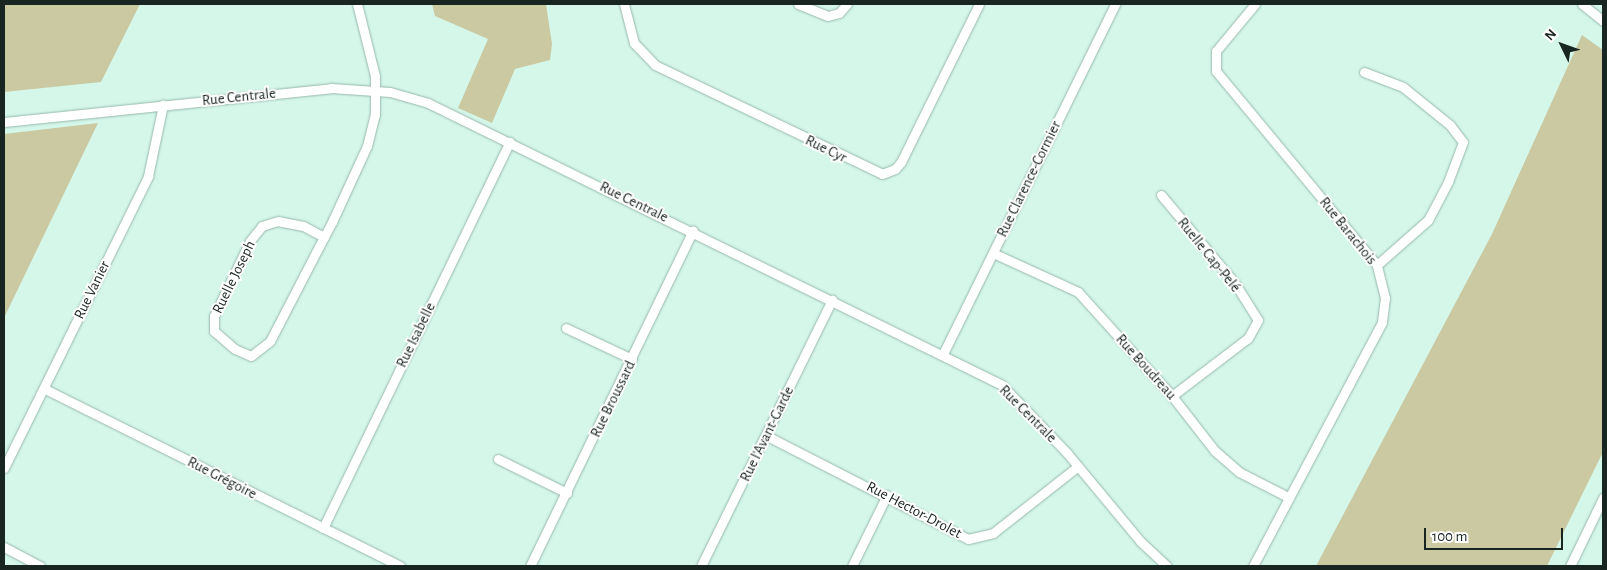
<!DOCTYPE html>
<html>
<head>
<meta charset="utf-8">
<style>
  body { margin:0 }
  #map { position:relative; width:1607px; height:570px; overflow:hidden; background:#d5f7ea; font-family:"Alegreya Sans",sans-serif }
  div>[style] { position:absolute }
  .green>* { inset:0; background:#cac9a2 }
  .roads { filter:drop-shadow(0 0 1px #97b8ac) drop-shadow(0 0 1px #97b8ac) }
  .minor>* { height:9px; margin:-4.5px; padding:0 4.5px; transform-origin:4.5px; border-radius:4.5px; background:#fff }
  span { translate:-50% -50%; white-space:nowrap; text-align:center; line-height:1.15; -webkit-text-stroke:4px #fff; paint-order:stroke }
  .street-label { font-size:15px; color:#192521 }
  .frame { position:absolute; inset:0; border:5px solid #192521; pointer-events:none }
  .north { position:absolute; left:1537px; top:20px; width:50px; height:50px; -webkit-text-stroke:4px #fff; paint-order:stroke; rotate:312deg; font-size:14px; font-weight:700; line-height:20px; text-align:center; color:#192521 }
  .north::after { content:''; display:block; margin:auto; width:18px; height:22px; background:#192521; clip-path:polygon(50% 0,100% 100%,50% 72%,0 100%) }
  .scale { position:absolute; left:1424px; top:528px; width:139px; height:22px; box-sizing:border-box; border:2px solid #192521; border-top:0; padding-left:6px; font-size:15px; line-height:18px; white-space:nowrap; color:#192521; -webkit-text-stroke:4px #fff; paint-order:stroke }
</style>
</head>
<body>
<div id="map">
  <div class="green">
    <div style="clip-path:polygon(4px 4px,140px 4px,101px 82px,4px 92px)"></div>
    <div style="clip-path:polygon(432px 4px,546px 4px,552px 44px,550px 60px,515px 69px,492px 123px,458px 108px,488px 39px,435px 16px)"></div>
    <div style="clip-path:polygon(1582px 35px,1603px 50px,1603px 452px,1547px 566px,1316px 566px,1492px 234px)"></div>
    <div style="clip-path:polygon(98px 123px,4px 318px,4px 134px)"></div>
  </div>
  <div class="roads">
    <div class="minor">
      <div style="left:624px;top:4px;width:40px;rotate:75.6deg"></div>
      <div style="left:634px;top:43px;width:30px;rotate:46deg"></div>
      <div style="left:655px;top:65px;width:252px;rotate:25.6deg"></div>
      <div style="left:882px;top:174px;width:14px;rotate:-21deg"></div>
      <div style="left:895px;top:169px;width:9px;rotate:-49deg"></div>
      <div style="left:901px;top:162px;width:176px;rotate:-63.7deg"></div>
      <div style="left:798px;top:4px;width:32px;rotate:22deg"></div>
      <div style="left:828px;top:16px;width:11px;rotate:-15deg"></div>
      <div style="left:839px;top:13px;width:12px;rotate:-48deg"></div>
      <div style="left:1582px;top:4px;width:27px;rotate:39deg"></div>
      <div style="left:1364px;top:72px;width:42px;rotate:21deg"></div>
      <div style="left:1403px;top:87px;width:60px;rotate:39deg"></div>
      <div style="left:1450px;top:125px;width:21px;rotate:53deg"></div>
      <div style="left:1463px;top:142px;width:43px;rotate:110.6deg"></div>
      <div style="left:1448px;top:182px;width:43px;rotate:117.8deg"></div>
      <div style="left:1428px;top:220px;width:68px;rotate:138.6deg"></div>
      <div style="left:4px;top:122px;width:329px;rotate:-5.9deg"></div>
      <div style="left:331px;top:88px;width:59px;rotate:3.9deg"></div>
      <div style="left:390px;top:92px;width:40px;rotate:16deg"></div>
      <div style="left:428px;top:103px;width:640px;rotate:26.16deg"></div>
      <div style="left:1002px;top:385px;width:94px;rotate:46.3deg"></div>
      <div style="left:1067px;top:453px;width:116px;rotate:50.3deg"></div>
      <div style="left:1141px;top:542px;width:35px;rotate:43deg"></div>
      <div style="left:1161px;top:195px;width:114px;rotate:50deg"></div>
      <div style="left:1234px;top:282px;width:45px;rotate:57.7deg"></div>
      <div style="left:1258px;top:320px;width:21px;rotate:119deg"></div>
      <div style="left:1248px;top:338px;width:96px;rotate:142.7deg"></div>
      <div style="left:324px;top:237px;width:24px;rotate:-152deg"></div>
      <div style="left:303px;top:226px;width:25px;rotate:-169deg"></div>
      <div style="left:278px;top:221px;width:17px;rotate:163deg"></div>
      <div style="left:262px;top:226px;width:19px;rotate:129deg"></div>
      <div style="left:250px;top:241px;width:83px;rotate:115.6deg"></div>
      <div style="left:214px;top:316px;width:15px;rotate:90deg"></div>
      <div style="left:214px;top:331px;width:28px;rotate:41deg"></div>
      <div style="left:235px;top:349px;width:17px;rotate:24deg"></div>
      <div style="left:251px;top:356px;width:24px;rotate:-38deg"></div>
      <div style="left:270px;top:341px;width:117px;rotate:-62.6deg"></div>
      <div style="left:324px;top:237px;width:17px;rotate:-62deg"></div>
      <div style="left:332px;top:222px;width:84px;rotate:-65.3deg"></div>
      <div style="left:367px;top:146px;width:32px;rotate:-76deg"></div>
      <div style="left:375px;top:115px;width:39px;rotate:-90deg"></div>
      <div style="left:375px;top:76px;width:74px;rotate:-104deg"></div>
      <div style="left:993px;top:253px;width:94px;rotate:24.6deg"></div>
      <div style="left:1078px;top:292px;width:140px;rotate:47.9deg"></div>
      <div style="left:1172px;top:396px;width:70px;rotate:52deg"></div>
      <div style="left:1215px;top:451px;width:32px;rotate:41deg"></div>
      <div style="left:1239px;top:472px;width:55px;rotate:27deg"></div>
      <div style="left:566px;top:328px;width:73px;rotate:25.2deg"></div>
      <div style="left:943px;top:354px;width:390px;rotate:-63.8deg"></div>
      <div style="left:45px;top:389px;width:397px;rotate:26.5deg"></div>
      <div style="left:767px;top:436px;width:226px;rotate:27.1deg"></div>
      <div style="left:968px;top:539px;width:26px;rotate:-13deg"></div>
      <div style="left:993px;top:533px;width:108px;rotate:-38.2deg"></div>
      <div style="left:498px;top:459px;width:77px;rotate:26.2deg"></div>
      <div style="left:4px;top:468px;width:326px;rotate:-63.7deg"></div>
      <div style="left:148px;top:176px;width:73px;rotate:-78.1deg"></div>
      <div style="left:323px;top:528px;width:429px;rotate:-64.2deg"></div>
      <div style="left:4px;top:547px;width:41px;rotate:27.8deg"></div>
      <div style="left:530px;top:566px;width:373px;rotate:-64.1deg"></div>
      <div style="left:701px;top:566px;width:297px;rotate:-63.8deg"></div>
      <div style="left:852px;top:566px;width:79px;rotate:-63.8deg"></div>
      <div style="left:1253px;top:566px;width:276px;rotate:-62.1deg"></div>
      <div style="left:1382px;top:322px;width:24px;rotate:-83deg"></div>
      <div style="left:1385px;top:298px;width:34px;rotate:-104deg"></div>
      <div style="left:1377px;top:265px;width:252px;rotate:-129.7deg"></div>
      <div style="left:1216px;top:71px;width:20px;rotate:-90deg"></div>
      <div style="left:1216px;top:51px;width:61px;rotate:-50.3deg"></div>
      <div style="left:1570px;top:566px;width:76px;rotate:-64.1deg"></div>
    </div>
  </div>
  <div class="street-label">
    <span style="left:239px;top:97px;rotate:-6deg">Rue Centrale</span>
    <span style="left:826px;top:149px;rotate:26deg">Rue Cyr</span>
    <span style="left:1029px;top:179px;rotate:-64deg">Rue Clarence-Cormier</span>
    <span style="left:634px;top:202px;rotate:26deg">Rue Centrale</span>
    <span style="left:1348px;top:231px;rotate:51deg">Rue Barachois</span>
    <span style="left:1209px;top:255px;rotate:51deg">Ruelle Cap-Pelé</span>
    <span style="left:234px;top:277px;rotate:-64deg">Ruelle Joseph</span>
    <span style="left:92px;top:290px;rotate:-64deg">Rue Vanier</span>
    <span style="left:416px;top:335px;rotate:-64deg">Rue Isabelle</span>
    <span style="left:1146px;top:367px;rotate:48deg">Rue Boudreau</span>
    <span style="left:613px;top:399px;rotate:-64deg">Rue Broussard</span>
    <span style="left:1028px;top:414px;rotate:45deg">Rue Centrale</span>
    <span style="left:767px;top:434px;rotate:-64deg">Rue l'Avant-Garde</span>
    <span style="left:222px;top:478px;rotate:27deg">Rue Grégoire</span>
    <span style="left:914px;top:510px;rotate:28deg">Rue Hector-Drolet</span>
  </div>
  <div class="frame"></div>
  <div class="north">N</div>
  <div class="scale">100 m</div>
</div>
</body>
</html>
